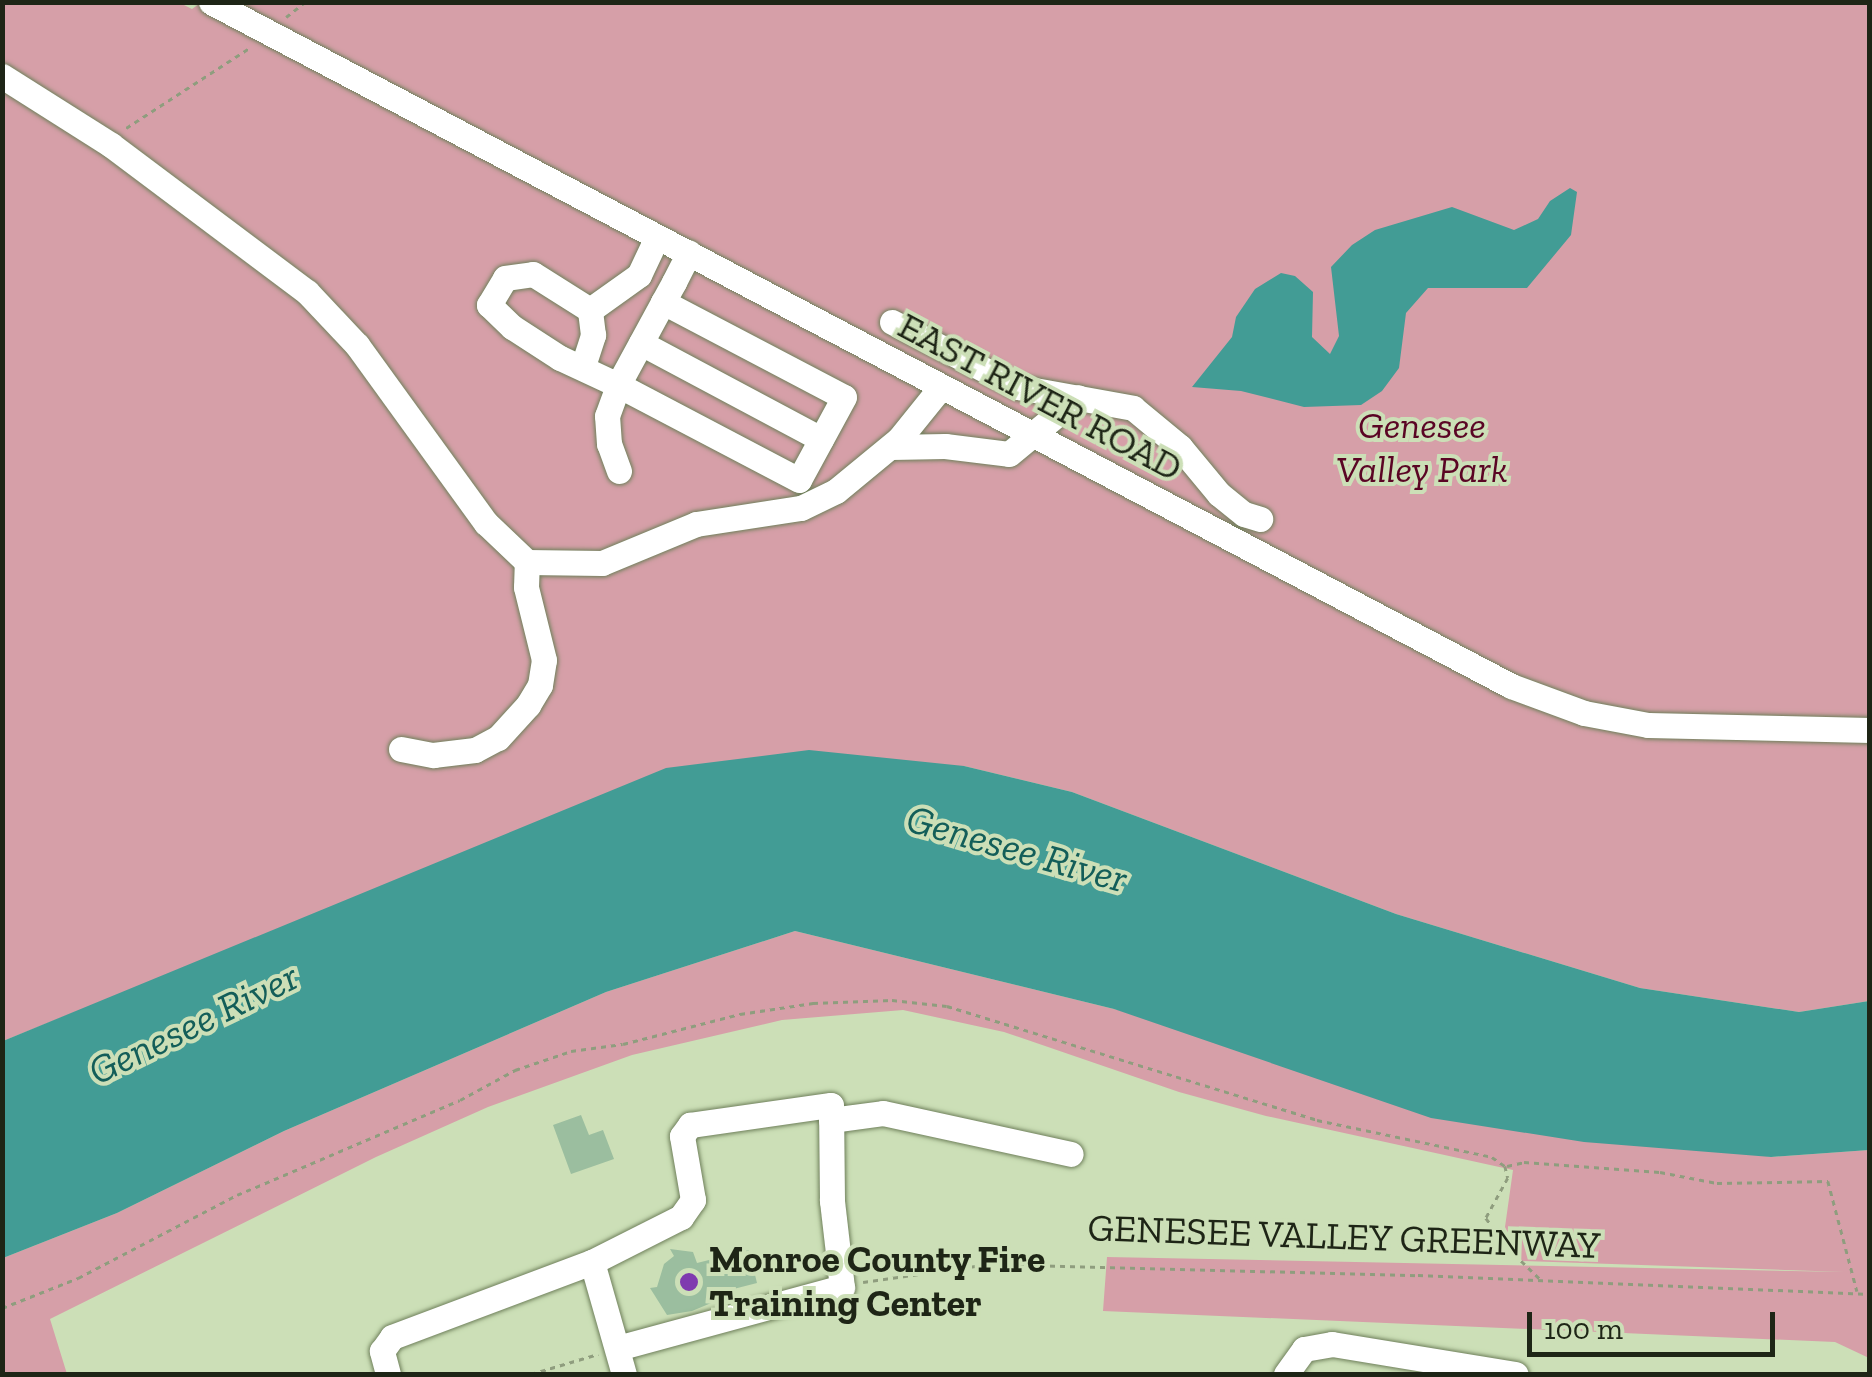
<!DOCTYPE html>
<html>
<head>
<meta charset="utf-8">
<style>
  body { margin:0 }
  #map { position:relative; width:1872px; height:1377px; overflow:hidden; background:#ccdfb7; font-family:"Zilla Slab",serif }
  div>[style] { position:absolute }
  .green>* { inset:0; background:#d69fa8 }
  .water>* { inset:0; background:#429c95 }
  .building>* { inset:0; background:#9bbe9f }
  .path>* { height:2.5px; margin-top:-1.25px; transform-origin:0; background:repeating-linear-gradient(90deg,#8f9d7e 0 5px,transparent 0 10px) }
  .roads { filter:drop-shadow(0 0 2px #6f805b) drop-shadow(0 0 2px #6f805b) }
  .minor>* { height:25px; margin:-12.5px; padding:0 12.5px; transform-origin:12.5px; border-radius:12.5px; background:#fff }
  .dots>* { width:28px; height:28px; translate:-50% -50%; box-sizing:border-box; border:5px solid #ccdfb7; border-radius:50% }
  span { translate:-50% -50%; white-space:nowrap; text-align:center; line-height:1.15; -webkit-text-stroke:8px #ccdfb7; paint-order:stroke }
  .street-label { font-size:38px; color:#1e2516 }
  .park-label { font-size:38px; color:#5a0524; font-style:italic }
  .poi-label { font-size:38px; color:#1e2516; font-weight:700 }
  .left { translate:0 -50%; text-align:left }
  .water-label { font-size:40px; color:#135e59; font-style:italic }
  .frame { position:absolute; inset:0; border:5px solid #1e2516; pointer-events:none }
  .scale { position:absolute; left:1527px; top:1312px; width:248px; height:45px; box-sizing:border-box; border:5px solid #1e2516; border-top:0; padding-left:12px; font-size:30px; line-height:35px; white-space:nowrap; color:#1e2516; -webkit-text-stroke:8px #ccdfb7; paint-order:stroke }
</style>
</head>
<body>
<div id="map">
  <div class="green">
    <div style="clip-path:polygon(178px 2px,192px 9px,202px 2px,1869px 3px,1869px 1001px,1799px 1012px,1640px 988px,1396px 914px,1072px 792px,964px 766px,192px 965px,3px 1041px,3px 3px)"></div>
    <div style="clip-path:polygon(795px 931px,1114px 1009px,1771px 1157px,1869px 1150px,1869px 1358px,1835px 1342px,1103px 1311px,1107px 1257px,1845px 1272px,1522px 1261px,1505px 1227px,1513px 1170px,1266px 1116px,1179px 1092px,1004px 1032px,903px 1010px,782px 1020px,632px 1055px,488px 1107px,376px 1157px,50px 1319px,67px 1374px,3px 1374px,3px 1258px,117px 1213px,284px 1131px,606px 992px)"></div>
  </div>
  <div class="water">
    <div style="clip-path:polygon(1570px 188px,1577px 192px,1571px 235px,1527px 288px,1428px 288px,1406px 313px,1399px 368px,1382px 391px,1361px 405px,1304px 407px,1241px 391px,1192px 387px,1232px 337px,1236px 317px,1255px 289px,1281px 273px,1295px 276px,1313px 292px,1312px 337px,1330px 354px,1339px 336px,1331px 267px,1352px 245px,1375px 230px,1452px 207px,1514px 230px,1538px 219px,1550px 201px)"></div>
    <div style="clip-path:polygon(809px 750px,964px 766px,1072px 792px,1396px 914px,1640px 988px,1799px 1012px,1869px 1001px,1869px 1150px,1771px 1157px,1584px 1142px,1431px 1118px,1114px 1009px,795px 931px,606px 992px,284px 1131px,117px 1213px,3px 1258px,3px 1041px,666px 768px)"></div>
  </div>
  <div class="building">
    <div style="clip-path:polygon(581px 1115px,589px 1135px,603px 1130px,614px 1159px,571px 1174px,553px 1125px)"></div>
    <div style="clip-path:polygon(670px 1249px,693px 1252px,697px 1263px,749px 1250px,757px 1283px,714px 1294px,716px 1301px,692px 1311px,667px 1315px,650px 1288px,657px 1287px,664px 1264px,674px 1256px)"></div>
  </div>
  <div class="path">
    <div style="left:286px;top:17px;width:24px;rotate:-38deg"></div>
    <div style="left:126px;top:128px;width:147px;rotate:-33deg"></div>
    <div style="left:1507px;top:1166px;width:17px;rotate:-13deg"></div>
    <div style="left:1524px;top:1162px;width:136px;rotate:4.2deg"></div>
    <div style="left:1660px;top:1172px;width:58px;rotate:10.9deg"></div>
    <div style="left:1717px;top:1183px;width:111px;rotate:-1deg"></div>
    <div style="left:1828px;top:1181px;width:114px;rotate:75.2deg"></div>
    <div style="left:863px;top:1282px;width:128px;rotate:-8.1deg"></div>
    <div style="left:990px;top:1264px;width:428px;rotate:1.5deg"></div>
    <div style="left:1418px;top:1275px;width:452px;rotate:2.4deg"></div>
    <div style="left:2px;top:1308px;width:82px;rotate:-21.5deg"></div>
    <div style="left:78px;top:1278px;width:179px;rotate:-27.6deg"></div>
    <div style="left:237px;top:1195px;width:242px;rotate:-23.1deg"></div>
    <div style="left:460px;top:1100px;width:63px;rotate:-28.6deg"></div>
    <div style="left:515px;top:1070px;width:59px;rotate:-18.7deg"></div>
    <div style="left:571px;top:1051px;width:52px;rotate:-7.7deg"></div>
    <div style="left:623px;top:1044px;width:121px;rotate:-14.4deg"></div>
    <div style="left:740px;top:1014px;width:74px;rotate:-8.6deg"></div>
    <div style="left:813px;top:1003px;width:79px;rotate:-2.2deg"></div>
    <div style="left:892px;top:1000px;width:55px;rotate:6.2deg"></div>
    <div style="left:947px;top:1006px;width:387px;rotate:17.1deg"></div>
    <div style="left:1317px;top:1120px;width:179px;rotate:11.9deg"></div>
    <div style="left:1492px;top:1157px;width:16px;rotate:35deg"></div>
    <div style="left:1505px;top:1166px;width:12px;rotate:76deg"></div>
    <div style="left:1508px;top:1178px;width:46px;rotate:118.8deg"></div>
    <div style="left:1486px;top:1218px;width:36px;rotate:54deg"></div>
    <div style="left:1507px;top:1247px;width:46px;rotate:44.1deg"></div>
    <div style="left:531px;top:1374px;width:70px;rotate:-16.6deg"></div>
  </div>
  <div class="roads">
    <div class="minor">
      <div style="left:211px;top:2px;width:1469px;rotate:27.75deg"></div>
      <div style="left:1511px;top:686px;width:78px;rotate:20.3deg"></div>
      <div style="left:1584px;top:713px;width:65px;rotate:10.6deg"></div>
      <div style="left:1648px;top:725px;width:222px;rotate:1.3deg"></div>
      <div style="left:2px;top:76px;width:129px;rotate:32.3deg"></div>
      <div style="left:111px;top:145px;width:245px;rotate:36.9deg"></div>
      <div style="left:307px;top:292px;width:73px;rotate:46.7deg"></div>
      <div style="left:357px;top:345px;width:220px;rotate:54.1deg"></div>
      <div style="left:486px;top:523px;width:57px;rotate:43.6deg"></div>
      <div style="left:527px;top:562px;width:75px;rotate:0.8deg"></div>
      <div style="left:602px;top:563px;width:102px;rotate:-22.5deg"></div>
      <div style="left:696px;top:524px;width:106px;rotate:-8.7deg"></div>
      <div style="left:801px;top:508px;width:39px;rotate:-26deg"></div>
      <div style="left:836px;top:491px;width:82px;rotate:-39.5deg"></div>
      <div style="left:899px;top:439px;width:67px;rotate:-51.1deg"></div>
      <div style="left:663px;top:302px;width:204px;rotate:27.7deg"></div>
      <div style="left:844px;top:397px;width:94px;rotate:118.5deg"></div>
      <div style="left:799px;top:480px;width:204px;rotate:-152.3deg"></div>
      <div style="left:618px;top:385px;width:94px;rotate:-61.5deg"></div>
      <div style="left:663px;top:302px;width:23px;rotate:-61deg"></div>
      <div style="left:674px;top:282px;width:33px;rotate:-63deg"></div>
      <div style="left:892px;top:322px;width:142px;rotate:27.3deg"></div>
      <div style="left:1018px;top:387px;width:117px;rotate:10.3deg"></div>
      <div style="left:1133px;top:408px;width:61px;rotate:39.7deg"></div>
      <div style="left:1180px;top:447px;width:61px;rotate:50.3deg"></div>
      <div style="left:1219px;top:494px;width:32px;rotate:39deg"></div>
      <div style="left:1244px;top:514px;width:17px;rotate:17deg"></div>
      <div style="left:641px;top:343px;width:204px;rotate:28.1deg"></div>
      <div style="left:583px;top:366px;width:33px;rotate:-72deg"></div>
      <div style="left:593px;top:335px;width:25px;rotate:-97deg"></div>
      <div style="left:891px;top:447px;width:54px;rotate:-1.1deg"></div>
      <div style="left:945px;top:446px;width:64px;rotate:7.1deg"></div>
      <div style="left:1009px;top:454px;width:89px;rotate:-39.6deg"></div>
      <div style="left:619px;top:471px;width:29px;rotate:-110deg"></div>
      <div style="left:609px;top:444px;width:28px;rotate:-94deg"></div>
      <div style="left:607px;top:416px;width:33px;rotate:-70deg"></div>
      <div style="left:618px;top:385px;width:64px;rotate:-155deg"></div>
      <div style="left:560px;top:358px;width:57px;rotate:-147.1deg"></div>
      <div style="left:512px;top:327px;width:32px;rotate:-136deg"></div>
      <div style="left:489px;top:305px;width:31px;rotate:-59deg"></div>
      <div style="left:505px;top:278px;width:28px;rotate:-8deg"></div>
      <div style="left:533px;top:274px;width:67px;rotate:32.3deg"></div>
      <div style="left:590px;top:310px;width:60px;rotate:-35.5deg"></div>
      <div style="left:639px;top:275px;width:42px;rotate:-64.7deg"></div>
      <div style="left:401px;top:749px;width:33px;rotate:11deg"></div>
      <div style="left:433px;top:755px;width:42px;rotate:-6.8deg"></div>
      <div style="left:475px;top:750px;width:26px;rotate:-28deg"></div>
      <div style="left:498px;top:738px;width:45px;rotate:-47.7deg"></div>
      <div style="left:528px;top:705px;width:23px;rotate:-59deg"></div>
      <div style="left:540px;top:685px;width:25px;rotate:-81deg"></div>
      <div style="left:544px;top:660px;width:75px;rotate:-103.9deg"></div>
      <div style="left:526px;top:587px;width:25px;rotate:-88deg"></div>
      <div style="left:831px;top:1120px;width:52px;rotate:-7.7deg"></div>
      <div style="left:883px;top:1113px;width:192px;rotate:12.3deg"></div>
      <div style="left:592px;top:1262px;width:116px;rotate:74.1deg"></div>
      <div style="left:388px;top:1374px;width:24px;rotate:-105deg"></div>
      <div style="left:382px;top:1351px;width:17px;rotate:-54deg"></div>
      <div style="left:392px;top:1337px;width:214px;rotate:-20.6deg"></div>
      <div style="left:592px;top:1262px;width:100px;rotate:-26.8deg"></div>
      <div style="left:681px;top:1217px;width:21px;rotate:-55deg"></div>
      <div style="left:693px;top:1200px;width:65px;rotate:-99.8deg"></div>
      <div style="left:682px;top:1136px;width:14px;rotate:-54deg"></div>
      <div style="left:690px;top:1125px;width:142px;rotate:-8.1deg"></div>
      <div style="left:831px;top:1105px;width:96px;rotate:89.4deg"></div>
      <div style="left:832px;top:1201px;width:87px;rotate:83.4deg"></div>
      <div style="left:842px;top:1287px;width:232px;rotate:164.8deg"></div>
      <div style="left:1286px;top:1374px;width:31px;rotate:-54deg"></div>
      <div style="left:1304px;top:1349px;width:28px;rotate:-10deg"></div>
      <div style="left:1332px;top:1344px;width:186px;rotate:9.3deg"></div>
    </div>
  </div>
  <div class="dots">
    <div style="left:689px;top:1282px;background:#7f3baf"></div>
  </div>
  <div class="street-label">
    <span style="left:1040px;top:397px;rotate:28deg">EAST RIVER ROAD</span>
    <span style="left:1344px;top:1237px;rotate:2deg">GENESEE VALLEY GREENWAY</span>
  </div>
  <div class="park-label">
    <span style="left:1422px;top:448px">Genesee<br>Valley Park</span>
  </div>
  <div class="poi-label">
    <span class="left" style="left:709px;top:1282px">Monroe County Fire<br>Training Center</span>
  </div>
  <div class="water-label">
    <span style="left:1017px;top:848px;rotate:16deg">Genesee River</span>
    <span style="left:193px;top:1023px;rotate:-26deg">Genesee River</span>
  </div>
  <div class="frame"></div>
  <div class="scale">100 m</div>
</div>
</body>
</html>
